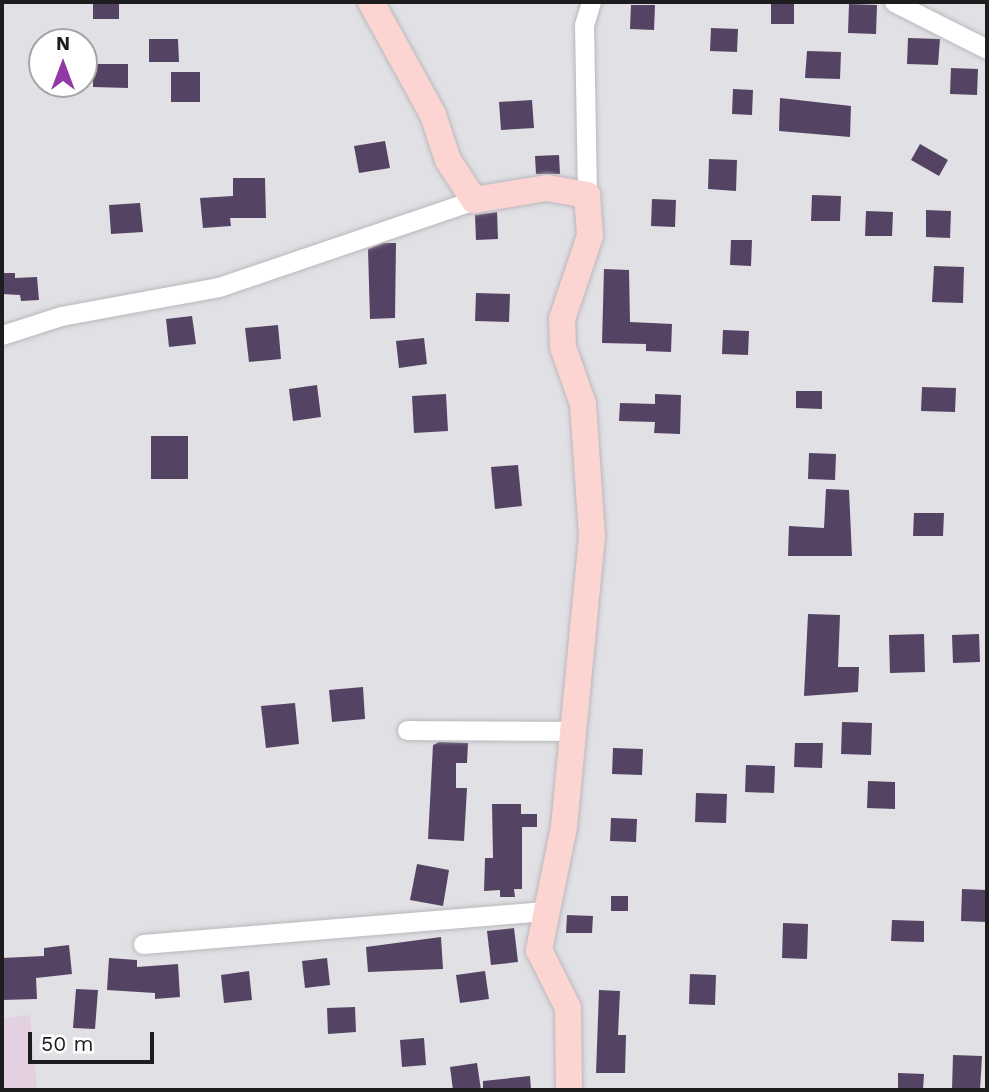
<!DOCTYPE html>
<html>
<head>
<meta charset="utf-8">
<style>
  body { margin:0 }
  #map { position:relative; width:989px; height:1092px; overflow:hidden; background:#e1e0e4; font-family:"Work Sans",sans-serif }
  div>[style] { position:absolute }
  .education>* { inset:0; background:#e3d0e1 }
  .building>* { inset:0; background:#554363 }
  .roads { filter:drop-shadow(0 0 2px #b9b8bc) drop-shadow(0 0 2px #b9b8bc) }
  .street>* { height:19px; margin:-9.5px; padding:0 9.5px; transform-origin:9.5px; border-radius:9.5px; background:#fff }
  .secondary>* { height:26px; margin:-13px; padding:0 13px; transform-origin:13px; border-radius:13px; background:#fcd5d2 }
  span { translate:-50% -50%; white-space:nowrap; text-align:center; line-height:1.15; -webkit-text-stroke:7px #fff; paint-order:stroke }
  .frame { position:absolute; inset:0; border:4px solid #1d1d1f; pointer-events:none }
  .north { position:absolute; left:28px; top:28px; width:70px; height:70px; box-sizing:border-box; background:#fff; border:2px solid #a5a5a5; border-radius:50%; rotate:0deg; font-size:19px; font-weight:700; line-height:28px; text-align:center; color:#1d1d1f }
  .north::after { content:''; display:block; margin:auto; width:24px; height:32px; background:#9239a5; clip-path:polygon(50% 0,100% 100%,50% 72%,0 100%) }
  .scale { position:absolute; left:28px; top:1032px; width:126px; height:32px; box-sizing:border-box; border:4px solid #1d1d1f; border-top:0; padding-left:9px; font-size:21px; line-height:24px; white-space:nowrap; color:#1d1d1f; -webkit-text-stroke:5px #fff; paint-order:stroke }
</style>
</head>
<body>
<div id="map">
  <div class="education">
    <div style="clip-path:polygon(30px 1015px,37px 1090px,2px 1090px,2px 1018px)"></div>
  </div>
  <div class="building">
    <div style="clip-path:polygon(93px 2px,119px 2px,119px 19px,93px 19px)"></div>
    <div style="clip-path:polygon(771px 2px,794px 2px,794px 24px,771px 24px)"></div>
    <div style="clip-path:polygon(849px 4px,877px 5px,876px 34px,848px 33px)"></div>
    <div style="clip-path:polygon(631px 5px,655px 5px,654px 30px,630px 29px)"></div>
    <div style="clip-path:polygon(711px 28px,738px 29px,737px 52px,710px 51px)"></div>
    <div style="clip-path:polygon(908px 38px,940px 39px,938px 65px,907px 64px)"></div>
    <div style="clip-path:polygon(149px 39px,178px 39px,179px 62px,149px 62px)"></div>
    <div style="clip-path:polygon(807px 51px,841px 52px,840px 79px,805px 78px)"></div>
    <div style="clip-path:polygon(93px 64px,128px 64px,128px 88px,93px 87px)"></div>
    <div style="clip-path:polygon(951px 68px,978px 69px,977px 95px,950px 94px)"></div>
    <div style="clip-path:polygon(171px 72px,200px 72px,200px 102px,171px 102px)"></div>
    <div style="clip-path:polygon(733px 89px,753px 90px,752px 115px,732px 114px)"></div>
    <div style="clip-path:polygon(780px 98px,851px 106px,850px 137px,779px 131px)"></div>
    <div style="clip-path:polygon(532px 100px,534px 128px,501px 130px,499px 102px)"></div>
    <div style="clip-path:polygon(385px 141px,390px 168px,359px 173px,354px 146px)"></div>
    <div style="clip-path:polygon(920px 144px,948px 160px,939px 176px,911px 160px)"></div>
    <div style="clip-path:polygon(559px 155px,560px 174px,536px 174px,535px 156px)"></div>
    <div style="clip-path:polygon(709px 159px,737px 160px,736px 191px,708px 189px)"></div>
    <div style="clip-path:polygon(233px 178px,265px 178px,266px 218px,230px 218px,231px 226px,203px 228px,200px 198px,233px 196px)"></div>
    <div style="clip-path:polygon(812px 195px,841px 196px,840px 221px,811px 221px)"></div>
    <div style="clip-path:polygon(652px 199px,676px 200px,675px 227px,651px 226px)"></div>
    <div style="clip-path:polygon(140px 203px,143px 232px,111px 234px,109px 205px)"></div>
    <div style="clip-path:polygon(926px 210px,951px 211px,950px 238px,926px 237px)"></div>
    <div style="clip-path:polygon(866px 211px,893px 212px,892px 236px,865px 236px)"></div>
    <div style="clip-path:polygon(497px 212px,498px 239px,476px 240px,475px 215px)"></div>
    <div style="clip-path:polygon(731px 240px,752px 240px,751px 266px,730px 265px)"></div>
    <div style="clip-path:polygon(384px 243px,396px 243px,395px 318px,370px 319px,368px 249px)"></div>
    <div style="clip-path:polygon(934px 266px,964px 267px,963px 303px,932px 302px)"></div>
    <div style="clip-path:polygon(604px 269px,629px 270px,630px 322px,672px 324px,671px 352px,646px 351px,646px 344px,602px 343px)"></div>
    <div style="clip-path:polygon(2px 273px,15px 273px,15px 278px,37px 277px,39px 300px,21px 301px,20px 295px,2px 294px)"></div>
    <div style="clip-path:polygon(476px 293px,510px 294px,509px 322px,475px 321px)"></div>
    <div style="clip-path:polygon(192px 316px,196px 344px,169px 347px,166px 319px)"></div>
    <div style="clip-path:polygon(278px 325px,281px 359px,249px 362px,245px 328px)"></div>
    <div style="clip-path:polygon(723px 330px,749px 331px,748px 355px,722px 354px)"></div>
    <div style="clip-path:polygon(424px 338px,427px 364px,399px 368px,396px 341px)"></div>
    <div style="clip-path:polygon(317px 385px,321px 417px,293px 421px,289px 389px)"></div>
    <div style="clip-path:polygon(922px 387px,956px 388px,955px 412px,921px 411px)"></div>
    <div style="clip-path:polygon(796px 391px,822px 391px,822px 409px,796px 408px)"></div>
    <div style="clip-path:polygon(446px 394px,448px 431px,414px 433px,412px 396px)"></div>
    <div style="clip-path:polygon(655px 394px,681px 395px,680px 434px,654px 433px,655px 422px,619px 421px,620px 403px,655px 404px)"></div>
    <div style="clip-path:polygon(151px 436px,188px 436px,188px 479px,151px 479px)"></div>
    <div style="clip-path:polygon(809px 453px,836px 454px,835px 480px,808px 479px)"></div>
    <div style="clip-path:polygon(518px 465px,522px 506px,495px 509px,491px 467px)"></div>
    <div style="clip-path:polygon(826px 489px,849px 490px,852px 556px,788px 556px,789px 526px,824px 528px)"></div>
    <div style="clip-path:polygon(914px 513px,944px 513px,943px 536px,913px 536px)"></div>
    <div style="clip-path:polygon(808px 614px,840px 615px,838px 667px,859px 667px,858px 692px,804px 696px)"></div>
    <div style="clip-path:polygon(924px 634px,925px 672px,890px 673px,889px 635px)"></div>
    <div style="clip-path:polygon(979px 634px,980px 662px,953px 663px,952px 635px)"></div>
    <div style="clip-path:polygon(363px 687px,365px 719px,332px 722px,329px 690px)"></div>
    <div style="clip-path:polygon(295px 703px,299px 744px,266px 748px,261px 706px)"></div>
    <div style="clip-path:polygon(842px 722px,872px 723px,871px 755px,841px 754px)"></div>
    <div style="clip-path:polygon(439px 742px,468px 743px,467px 763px,456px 763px,456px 788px,467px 788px,464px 841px,428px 839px,433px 745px)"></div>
    <div style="clip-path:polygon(795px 743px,823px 743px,822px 768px,794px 767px)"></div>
    <div style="clip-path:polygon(613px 748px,643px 749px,642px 775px,612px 774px)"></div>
    <div style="clip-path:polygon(746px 765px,775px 766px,774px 793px,745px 792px)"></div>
    <div style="clip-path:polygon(868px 781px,895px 782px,895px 809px,867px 808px)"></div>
    <div style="clip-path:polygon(696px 793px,727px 794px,726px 823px,695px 822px)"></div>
    <div style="clip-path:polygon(492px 804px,521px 804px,521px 814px,537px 814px,537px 827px,522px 827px,522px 889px,514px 889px,515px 897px,500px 897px,500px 890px,484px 891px,485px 858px,493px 858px)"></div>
    <div style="clip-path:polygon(611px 818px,637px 819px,636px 842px,610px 841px)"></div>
    <div style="clip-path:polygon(417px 864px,449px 870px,443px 906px,410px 900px)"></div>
    <div style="clip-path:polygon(962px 889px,987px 890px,987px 922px,961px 921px)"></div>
    <div style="clip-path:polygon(611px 896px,628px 896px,628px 911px,611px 911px)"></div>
    <div style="clip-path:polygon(567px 915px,593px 916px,592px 933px,566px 933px)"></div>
    <div style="clip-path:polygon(892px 920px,924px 921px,924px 942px,891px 941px)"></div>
    <div style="clip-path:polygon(783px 923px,808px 924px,807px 959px,782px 958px)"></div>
    <div style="clip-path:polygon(514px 928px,518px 962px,491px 965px,487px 931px)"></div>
    <div style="clip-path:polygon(441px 937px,443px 969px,368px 972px,366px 947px)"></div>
    <div style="clip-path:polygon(69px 945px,72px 974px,36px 978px,37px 999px,2px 1000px,2px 958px,44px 956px,44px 948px)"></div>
    <div style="clip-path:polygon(109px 958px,137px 960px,137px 967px,178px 964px,180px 997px,155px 999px,155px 993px,107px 990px)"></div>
    <div style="clip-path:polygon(327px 958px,330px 985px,305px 988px,302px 961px)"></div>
    <div style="clip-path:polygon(249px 971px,252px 1000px,224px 1003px,221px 975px)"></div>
    <div style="clip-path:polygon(485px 971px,489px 999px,460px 1003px,456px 975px)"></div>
    <div style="clip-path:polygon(690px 974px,716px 975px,715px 1005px,689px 1004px)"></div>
    <div style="clip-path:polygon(76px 989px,98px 990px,95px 1029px,73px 1028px)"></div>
    <div style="clip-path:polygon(599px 990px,620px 991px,618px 1035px,626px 1035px,625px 1073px,596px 1073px)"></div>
    <div style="clip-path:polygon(355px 1007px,356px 1032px,328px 1034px,327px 1008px)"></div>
    <div style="clip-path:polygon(424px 1038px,426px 1065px,402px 1067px,400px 1040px)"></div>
    <div style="clip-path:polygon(953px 1055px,982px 1056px,980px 1090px,952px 1090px)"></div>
    <div style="clip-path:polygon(477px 1063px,481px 1090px,453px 1090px,450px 1067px)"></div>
    <div style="clip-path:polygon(898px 1073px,924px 1074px,923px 1090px,898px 1090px)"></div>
    <div style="clip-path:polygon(530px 1076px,531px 1090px,483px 1090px,483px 1081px)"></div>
  </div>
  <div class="roads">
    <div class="street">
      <div style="left:894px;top:2px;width:104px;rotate:26.8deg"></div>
      <div style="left:587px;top:195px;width:170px;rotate:-91deg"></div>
      <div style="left:584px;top:25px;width:24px;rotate:-73deg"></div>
      <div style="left:2px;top:335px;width:62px;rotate:-17.9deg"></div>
      <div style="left:61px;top:316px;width:161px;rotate:-10.4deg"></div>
      <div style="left:219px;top:287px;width:269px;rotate:-18.8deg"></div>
      <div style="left:407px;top:730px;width:165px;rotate:0.3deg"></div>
      <div style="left:143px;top:944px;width:403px;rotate:-4.7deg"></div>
    </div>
    <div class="secondary">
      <div style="left:371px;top:2px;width:129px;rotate:61.2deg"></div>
      <div style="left:433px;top:115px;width:47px;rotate:71.6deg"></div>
      <div style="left:448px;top:160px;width:48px;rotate:57deg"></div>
      <div style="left:474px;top:200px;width:74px;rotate:-9.3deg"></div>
      <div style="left:547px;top:188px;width:41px;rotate:9.9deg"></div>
      <div style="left:587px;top:195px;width:41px;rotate:85.8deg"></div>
      <div style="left:590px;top:236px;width:88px;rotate:108.6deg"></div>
      <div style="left:562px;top:319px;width:28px;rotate:88deg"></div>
      <div style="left:563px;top:347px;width:60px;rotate:70.7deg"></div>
      <div style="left:583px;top:404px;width:132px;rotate:86.1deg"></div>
      <div style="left:592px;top:536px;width:292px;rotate:95.5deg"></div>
      <div style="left:564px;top:827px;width:126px;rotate:101.5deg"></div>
      <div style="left:539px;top:950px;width:65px;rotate:63.4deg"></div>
      <div style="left:568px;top:1008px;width:82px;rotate:89.3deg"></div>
    </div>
  </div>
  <div class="frame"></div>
  <div class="north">N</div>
  <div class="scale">50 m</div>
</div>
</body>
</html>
